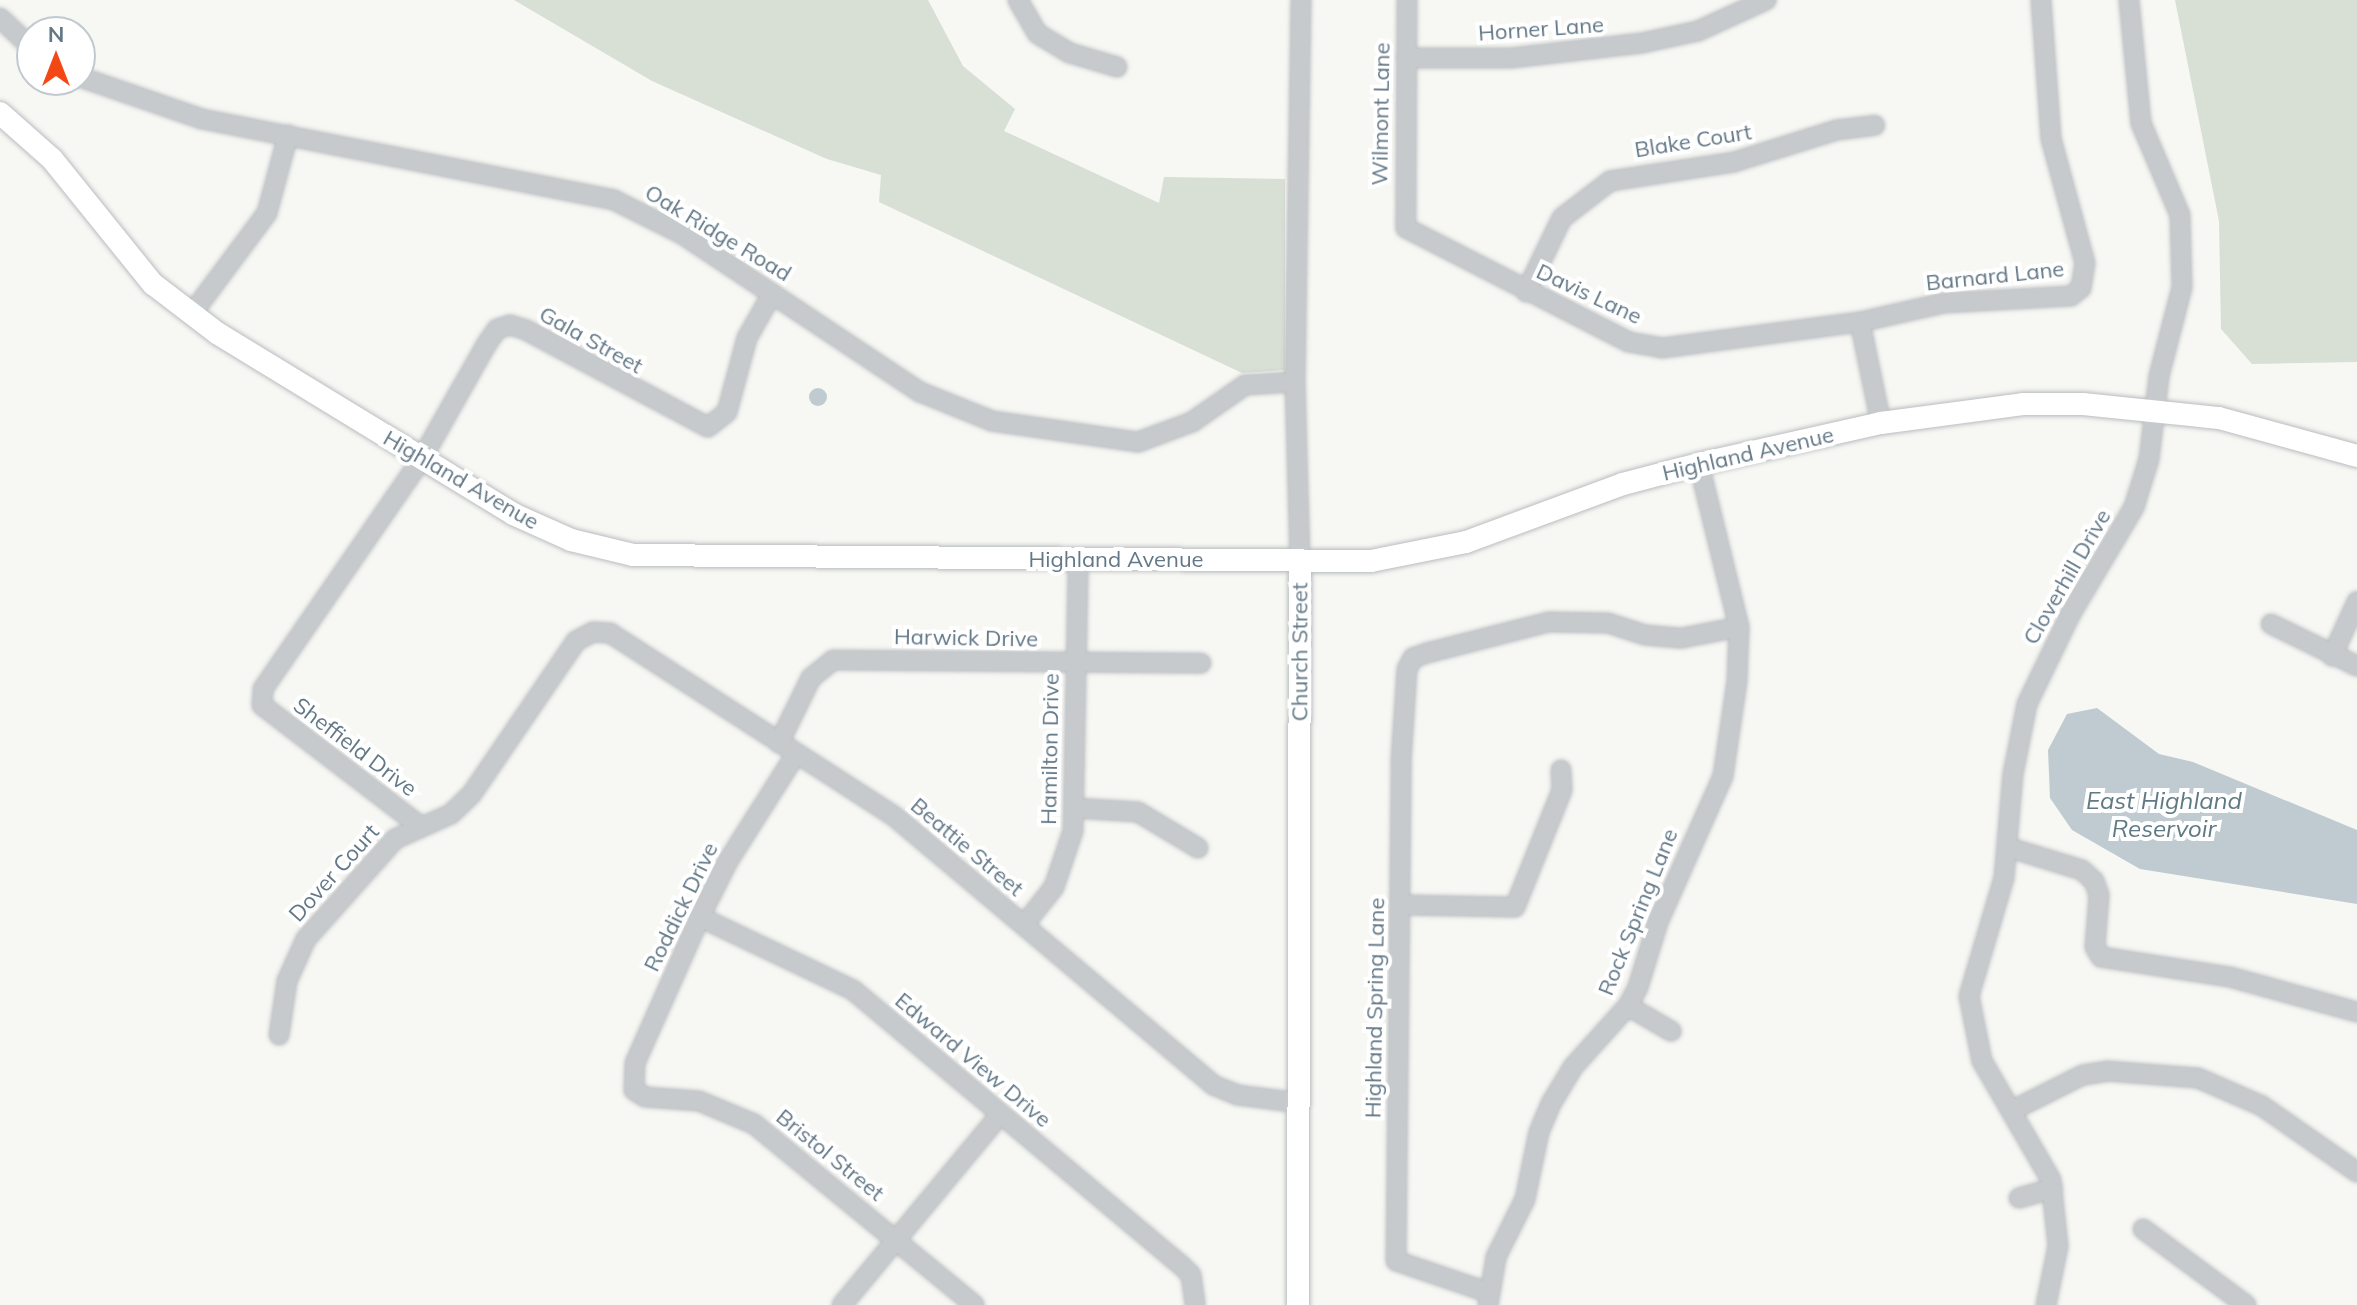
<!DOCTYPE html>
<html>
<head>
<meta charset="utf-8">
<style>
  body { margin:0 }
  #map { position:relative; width:2357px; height:1305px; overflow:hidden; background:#f7f7f3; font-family:Mulish,sans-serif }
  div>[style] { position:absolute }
  .green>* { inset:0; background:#d8dfd4 }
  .water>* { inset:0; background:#bfcbd0 }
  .round { border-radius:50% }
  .roads { filter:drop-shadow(0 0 2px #b9bdc1) drop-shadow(0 0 2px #b9bdc1) }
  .minor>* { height:18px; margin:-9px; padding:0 9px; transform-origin:9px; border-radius:9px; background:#c6cacd }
  .major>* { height:22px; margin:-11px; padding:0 11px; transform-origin:11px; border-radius:11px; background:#fff }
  span { translate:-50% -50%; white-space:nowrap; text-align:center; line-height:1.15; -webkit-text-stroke:8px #fff; paint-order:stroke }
  .street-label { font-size:22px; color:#637887 }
  .water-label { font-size:24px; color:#5f7a83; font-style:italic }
  .north { position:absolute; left:16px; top:16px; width:80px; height:80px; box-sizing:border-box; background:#fff; border:2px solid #c1c9cf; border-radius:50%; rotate:0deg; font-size:22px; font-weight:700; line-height:32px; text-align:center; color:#637887 }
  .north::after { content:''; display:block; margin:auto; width:28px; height:36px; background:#f44716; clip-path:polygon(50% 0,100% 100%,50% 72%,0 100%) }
</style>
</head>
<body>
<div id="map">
  <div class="green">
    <div style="clip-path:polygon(514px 0,928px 0,963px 66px,1015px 109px,1004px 131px,1159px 203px,1164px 177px,1285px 179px,1285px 370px,1242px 373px,879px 202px,881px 175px,827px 159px,652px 81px)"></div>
    <div style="clip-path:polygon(2175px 0,2357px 0,2357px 362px,2252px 364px,2221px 329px,2219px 221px)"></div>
  </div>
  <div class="water">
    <div class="round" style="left:809px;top:388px;width:18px;height:18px"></div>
    <div style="clip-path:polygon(2097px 708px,2159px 754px,2193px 762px,2357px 830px,2357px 904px,2140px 869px,2072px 830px,2050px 798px,2048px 750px,2067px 714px)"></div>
  </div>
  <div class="roads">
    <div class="minor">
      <div style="left:1018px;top:0;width:39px;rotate:60deg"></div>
      <div style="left:1038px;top:34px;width:37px;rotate:31deg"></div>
      <div style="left:1070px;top:53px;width:49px;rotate:16.6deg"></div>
      <div style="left:1407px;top:0;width:228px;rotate:90.3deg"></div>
      <div style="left:1406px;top:228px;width:250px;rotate:27.1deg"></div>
      <div style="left:1629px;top:342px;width:34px;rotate:10deg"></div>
      <div style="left:1662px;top:348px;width:200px;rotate:-7.5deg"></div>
      <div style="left:1860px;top:322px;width:86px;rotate:-12.7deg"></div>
      <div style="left:1944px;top:303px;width:127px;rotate:-3.2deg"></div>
      <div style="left:2071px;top:296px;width:13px;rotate:-39deg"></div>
      <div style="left:2081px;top:288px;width:25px;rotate:-81deg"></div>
      <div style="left:2085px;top:263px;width:129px;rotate:-105.3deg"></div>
      <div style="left:2051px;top:139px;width:139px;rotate:-94.1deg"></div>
      <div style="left:0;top:18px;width:44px;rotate:43.2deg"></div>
      <div style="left:1406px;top:58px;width:105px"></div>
      <div style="left:1511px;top:58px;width:132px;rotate:-6.5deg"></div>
      <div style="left:1642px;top:43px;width:57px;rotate:-12.1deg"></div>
      <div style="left:1698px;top:31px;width:75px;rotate:-24.5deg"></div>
      <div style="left:80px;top:77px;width:129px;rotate:19deg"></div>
      <div style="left:202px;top:119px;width:420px;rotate:11.1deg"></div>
      <div style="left:614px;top:200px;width:76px;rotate:26.6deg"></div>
      <div style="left:682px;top:234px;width:286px;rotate:33.6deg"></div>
      <div style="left:920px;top:392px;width:78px;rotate:21.9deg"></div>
      <div style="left:992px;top:421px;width:148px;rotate:8.2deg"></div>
      <div style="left:1138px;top:442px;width:58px;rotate:-20.3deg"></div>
      <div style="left:1192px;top:422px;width:65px;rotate:-34.9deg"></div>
      <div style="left:1245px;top:385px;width:50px;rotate:-3.4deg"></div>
      <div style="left:1526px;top:292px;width:82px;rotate:-64.1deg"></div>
      <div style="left:1562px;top:218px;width:61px;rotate:-37.6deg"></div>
      <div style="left:1610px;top:181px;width:125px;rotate:-8.7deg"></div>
      <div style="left:1734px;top:162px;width:108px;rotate:-17.3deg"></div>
      <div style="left:1837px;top:130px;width:38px;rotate:-7deg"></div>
      <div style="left:191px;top:315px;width:127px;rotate:-53.3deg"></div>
      <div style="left:267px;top:213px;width:81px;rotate:-74.9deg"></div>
      <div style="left:1860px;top:322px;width:103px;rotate:78.3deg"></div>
      <div style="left:1300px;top:561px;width:179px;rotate:-91.6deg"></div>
      <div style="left:1295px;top:382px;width:382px;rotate:-89.1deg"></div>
      <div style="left:2271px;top:624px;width:96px;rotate:26deg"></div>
      <div style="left:2332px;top:656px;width:60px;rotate:-65.2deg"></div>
      <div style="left:779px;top:743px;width:72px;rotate:-63.8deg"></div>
      <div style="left:811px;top:678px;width:28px;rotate:-39deg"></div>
      <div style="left:833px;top:660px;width:368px;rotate:0.5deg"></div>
      <div style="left:796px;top:754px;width:127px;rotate:122.4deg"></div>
      <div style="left:728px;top:861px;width:63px;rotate:116.6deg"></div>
      <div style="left:700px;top:917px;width:160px;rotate:114deg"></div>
      <div style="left:635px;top:1063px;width:27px;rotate:92deg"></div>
      <div style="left:634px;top:1090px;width:13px;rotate:32deg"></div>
      <div style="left:645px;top:1097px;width:54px;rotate:4.2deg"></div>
      <div style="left:699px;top:1101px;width:60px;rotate:22.7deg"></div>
      <div style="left:754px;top:1124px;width:285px;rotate:39.4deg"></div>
      <div style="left:1074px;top:808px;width:64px;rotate:3.6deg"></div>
      <div style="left:1138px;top:812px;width:70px;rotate:31deg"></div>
      <div style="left:420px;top:826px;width:199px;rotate:-142.6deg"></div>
      <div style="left:262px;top:705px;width:16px;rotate:-86deg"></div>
      <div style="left:263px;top:689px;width:278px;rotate:-55.4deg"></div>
      <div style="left:421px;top:460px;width:132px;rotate:-60.5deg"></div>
      <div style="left:486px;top:345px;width:19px;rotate:-55deg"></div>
      <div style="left:497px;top:329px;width:14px;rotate:-17deg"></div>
      <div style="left:510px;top:325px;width:17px;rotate:17deg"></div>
      <div style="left:526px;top:330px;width:206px;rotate:28.1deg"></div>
      <div style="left:708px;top:427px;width:24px;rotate:-38deg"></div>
      <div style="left:727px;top:412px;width:77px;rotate:-74.9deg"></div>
      <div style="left:747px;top:338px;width:51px;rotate:-60.4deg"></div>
      <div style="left:2007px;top:847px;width:78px;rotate:17deg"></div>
      <div style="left:2082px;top:870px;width:16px;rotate:43deg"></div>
      <div style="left:2094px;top:881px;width:15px;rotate:70deg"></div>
      <div style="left:2099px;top:895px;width:52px;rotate:94.4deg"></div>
      <div style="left:2095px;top:947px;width:12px;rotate:59deg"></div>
      <div style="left:2101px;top:957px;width:131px;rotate:8.8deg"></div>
      <div style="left:2230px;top:977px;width:132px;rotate:15.4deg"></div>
      <div style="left:1400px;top:905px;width:115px;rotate:1deg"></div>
      <div style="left:1515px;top:907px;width:126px;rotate:-68.1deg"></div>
      <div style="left:1562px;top:790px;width:20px;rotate:-93deg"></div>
      <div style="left:700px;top:917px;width:170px;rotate:25.5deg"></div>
      <div style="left:853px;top:990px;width:428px;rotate:40deg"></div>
      <div style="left:1181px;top:1265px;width:14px;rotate:45deg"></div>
      <div style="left:1191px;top:1275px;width:30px;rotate:82deg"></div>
      <div style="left:1024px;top:925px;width:48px;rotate:-51.7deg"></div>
      <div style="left:1054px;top:887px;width:59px;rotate:-71.3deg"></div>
      <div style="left:1073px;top:831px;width:272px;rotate:-88.9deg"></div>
      <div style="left:1628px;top:1006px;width:50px;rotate:30.2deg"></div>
      <div style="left:279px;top:1035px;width:55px;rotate:-81.6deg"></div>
      <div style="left:287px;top:981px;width:46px;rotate:-65.7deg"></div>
      <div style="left:306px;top:939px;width:134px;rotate:-48.3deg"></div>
      <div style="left:395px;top:839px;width:61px;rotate:-24.1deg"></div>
      <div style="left:451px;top:814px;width:28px;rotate:-44deg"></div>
      <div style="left:471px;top:795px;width:186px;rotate:-55.7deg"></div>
      <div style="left:576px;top:641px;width:19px;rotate:-28deg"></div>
      <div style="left:593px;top:632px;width:17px;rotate:3deg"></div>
      <div style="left:610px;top:633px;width:338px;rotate:32.8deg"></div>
      <div style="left:894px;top:816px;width:417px;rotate:40.1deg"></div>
      <div style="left:1213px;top:1085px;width:27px;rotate:22deg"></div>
      <div style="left:1238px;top:1095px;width:63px;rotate:7.4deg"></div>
      <div style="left:2013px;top:1110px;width:78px;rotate:-26.6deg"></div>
      <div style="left:2083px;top:1075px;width:24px;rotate:-9deg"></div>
      <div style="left:2107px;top:1071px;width:91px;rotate:4.4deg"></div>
      <div style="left:2198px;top:1078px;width:70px;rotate:23.6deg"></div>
      <div style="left:2262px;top:1106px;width:116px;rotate:34.8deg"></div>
      <div style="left:2019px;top:1198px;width:35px;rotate:-16deg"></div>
      <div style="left:2143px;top:1229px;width:128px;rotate:36.4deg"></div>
      <div style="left:1490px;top:1293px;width:99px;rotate:-161.2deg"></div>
      <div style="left:1396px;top:1261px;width:499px;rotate:-89.4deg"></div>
      <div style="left:1401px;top:762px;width:93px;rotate:-86.3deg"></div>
      <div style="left:1407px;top:669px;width:13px;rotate:-61deg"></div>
      <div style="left:1413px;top:658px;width:15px;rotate:-20deg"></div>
      <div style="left:1427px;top:653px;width:126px;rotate:-14.3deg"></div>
      <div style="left:1549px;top:622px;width:59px;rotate:1deg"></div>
      <div style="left:1608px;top:623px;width:39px;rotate:18deg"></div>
      <div style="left:1645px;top:635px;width:37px;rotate:5deg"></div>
      <div style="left:1682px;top:638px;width:58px;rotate:-10.9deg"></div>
      <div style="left:842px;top:1305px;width:247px;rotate:-50.3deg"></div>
      <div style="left:1488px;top:1305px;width:49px;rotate:-80.5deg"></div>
      <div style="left:1496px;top:1257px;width:65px;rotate:-63.4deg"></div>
      <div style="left:1525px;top:1199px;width:68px;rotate:-78.2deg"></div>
      <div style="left:1539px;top:1132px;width:33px;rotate:-67deg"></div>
      <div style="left:1552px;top:1102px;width:41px;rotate:-59deg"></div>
      <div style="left:1573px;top:1067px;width:82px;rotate:-48deg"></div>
      <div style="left:1628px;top:1006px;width:21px;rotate:-62deg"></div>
      <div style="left:1638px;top:987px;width:68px;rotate:-72.9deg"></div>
      <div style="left:1658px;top:922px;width:160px;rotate:-66deg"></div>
      <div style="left:1723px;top:776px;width:96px;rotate:-81.6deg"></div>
      <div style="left:1737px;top:681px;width:54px;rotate:-87.9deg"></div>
      <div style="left:1739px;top:627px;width:168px;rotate:-103.8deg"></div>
      <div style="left:2046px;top:1305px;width:60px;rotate:-78.5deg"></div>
      <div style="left:2058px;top:1246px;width:66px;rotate:-96.1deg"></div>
      <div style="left:2051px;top:1180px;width:138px;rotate:-120.1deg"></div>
      <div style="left:1982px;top:1061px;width:66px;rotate:-101.3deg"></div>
      <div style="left:1969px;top:996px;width:123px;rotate:-73.5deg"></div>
      <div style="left:2004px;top:878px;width:104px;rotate:-85.1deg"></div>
      <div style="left:2013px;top:774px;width:71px;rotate:-78.7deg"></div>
      <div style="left:2027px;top:704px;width:99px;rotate:-64.2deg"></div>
      <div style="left:2070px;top:615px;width:126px;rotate:-59.3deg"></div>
      <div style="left:2134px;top:507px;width:50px;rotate:-72.6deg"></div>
      <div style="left:2149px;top:459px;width:84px;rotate:-83.1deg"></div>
      <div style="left:2159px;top:376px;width:92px;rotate:-75.5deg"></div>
      <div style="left:2182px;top:287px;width:72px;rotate:-91.6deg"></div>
      <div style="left:2180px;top:215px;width:100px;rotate:-113deg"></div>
      <div style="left:2141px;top:123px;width:124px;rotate:-95.6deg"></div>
    </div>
    <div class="major">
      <div style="left:0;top:113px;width:69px;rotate:41.5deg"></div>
      <div style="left:52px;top:159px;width:161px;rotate:51.1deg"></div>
      <div style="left:153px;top:284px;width:81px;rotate:37.4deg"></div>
      <div style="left:217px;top:333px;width:347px;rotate:31.4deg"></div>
      <div style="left:513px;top:514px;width:64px;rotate:24.1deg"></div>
      <div style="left:571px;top:540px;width:64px;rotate:13.6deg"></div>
      <div style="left:633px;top:555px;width:738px;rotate:0.47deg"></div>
      <div style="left:1371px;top:561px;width:97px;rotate:-11.3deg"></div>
      <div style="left:1466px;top:542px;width:167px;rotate:-20.3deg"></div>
      <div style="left:1623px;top:484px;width:79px;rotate:-14.7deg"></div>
      <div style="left:1699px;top:464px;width:187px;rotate:-12.7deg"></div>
      <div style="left:1881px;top:423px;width:143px;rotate:-7.6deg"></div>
      <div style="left:2023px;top:404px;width:60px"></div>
      <div style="left:2083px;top:404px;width:137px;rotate:5.9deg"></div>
      <div style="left:2219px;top:418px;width:143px;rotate:15.4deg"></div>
      <div style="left:1298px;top:1305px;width:744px;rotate:-89.85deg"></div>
    </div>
  </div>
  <div class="street-label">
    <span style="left:1541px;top:29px;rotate:-4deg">Horner Lane</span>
    <span style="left:1381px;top:114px;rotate:-89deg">Wilmont Lane</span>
    <span style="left:1693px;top:141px;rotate:-9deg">Blake Court</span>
    <span style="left:718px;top:233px;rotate:31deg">Oak Ridge Road</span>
    <span style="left:1995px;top:276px;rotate:-6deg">Barnard Lane</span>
    <span style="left:1589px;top:294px;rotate:25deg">Davis Lane</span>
    <span style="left:591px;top:340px;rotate:29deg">Gala Street</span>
    <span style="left:1748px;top:454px;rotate:-13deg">Highland Avenue</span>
    <span style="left:461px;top:480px;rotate:30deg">Highland Avenue</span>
    <span style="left:1116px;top:560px">Highland Avenue</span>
    <span style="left:2067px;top:577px;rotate:-60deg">Cloverhill Drive</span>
    <span style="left:966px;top:638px;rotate:1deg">Harwick Drive</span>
    <span style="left:1300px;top:652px;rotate:-90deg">Church Street</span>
    <span style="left:355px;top:747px;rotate:37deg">Sheffield Drive</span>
    <span style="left:1050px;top:749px;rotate:-89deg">Hamilton Drive</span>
    <span style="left:967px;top:847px;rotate:40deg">Beattie Street</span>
    <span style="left:334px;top:873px;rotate:-48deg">Dover Court</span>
    <span style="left:681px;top:907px;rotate:-64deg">Roddick Drive</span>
    <span style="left:1638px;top:912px;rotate:-68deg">Rock Spring Lane</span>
    <span style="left:1375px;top:1008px;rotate:-89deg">Highland Spring Lane</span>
    <span style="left:973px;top:1060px;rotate:40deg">Edward View Drive</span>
    <span style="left:830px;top:1155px;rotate:39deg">Bristol Street</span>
  </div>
  <div class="water-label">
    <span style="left:2164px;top:815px">East Highland<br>Reservoir</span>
  </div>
  <div class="north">N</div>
</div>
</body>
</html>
